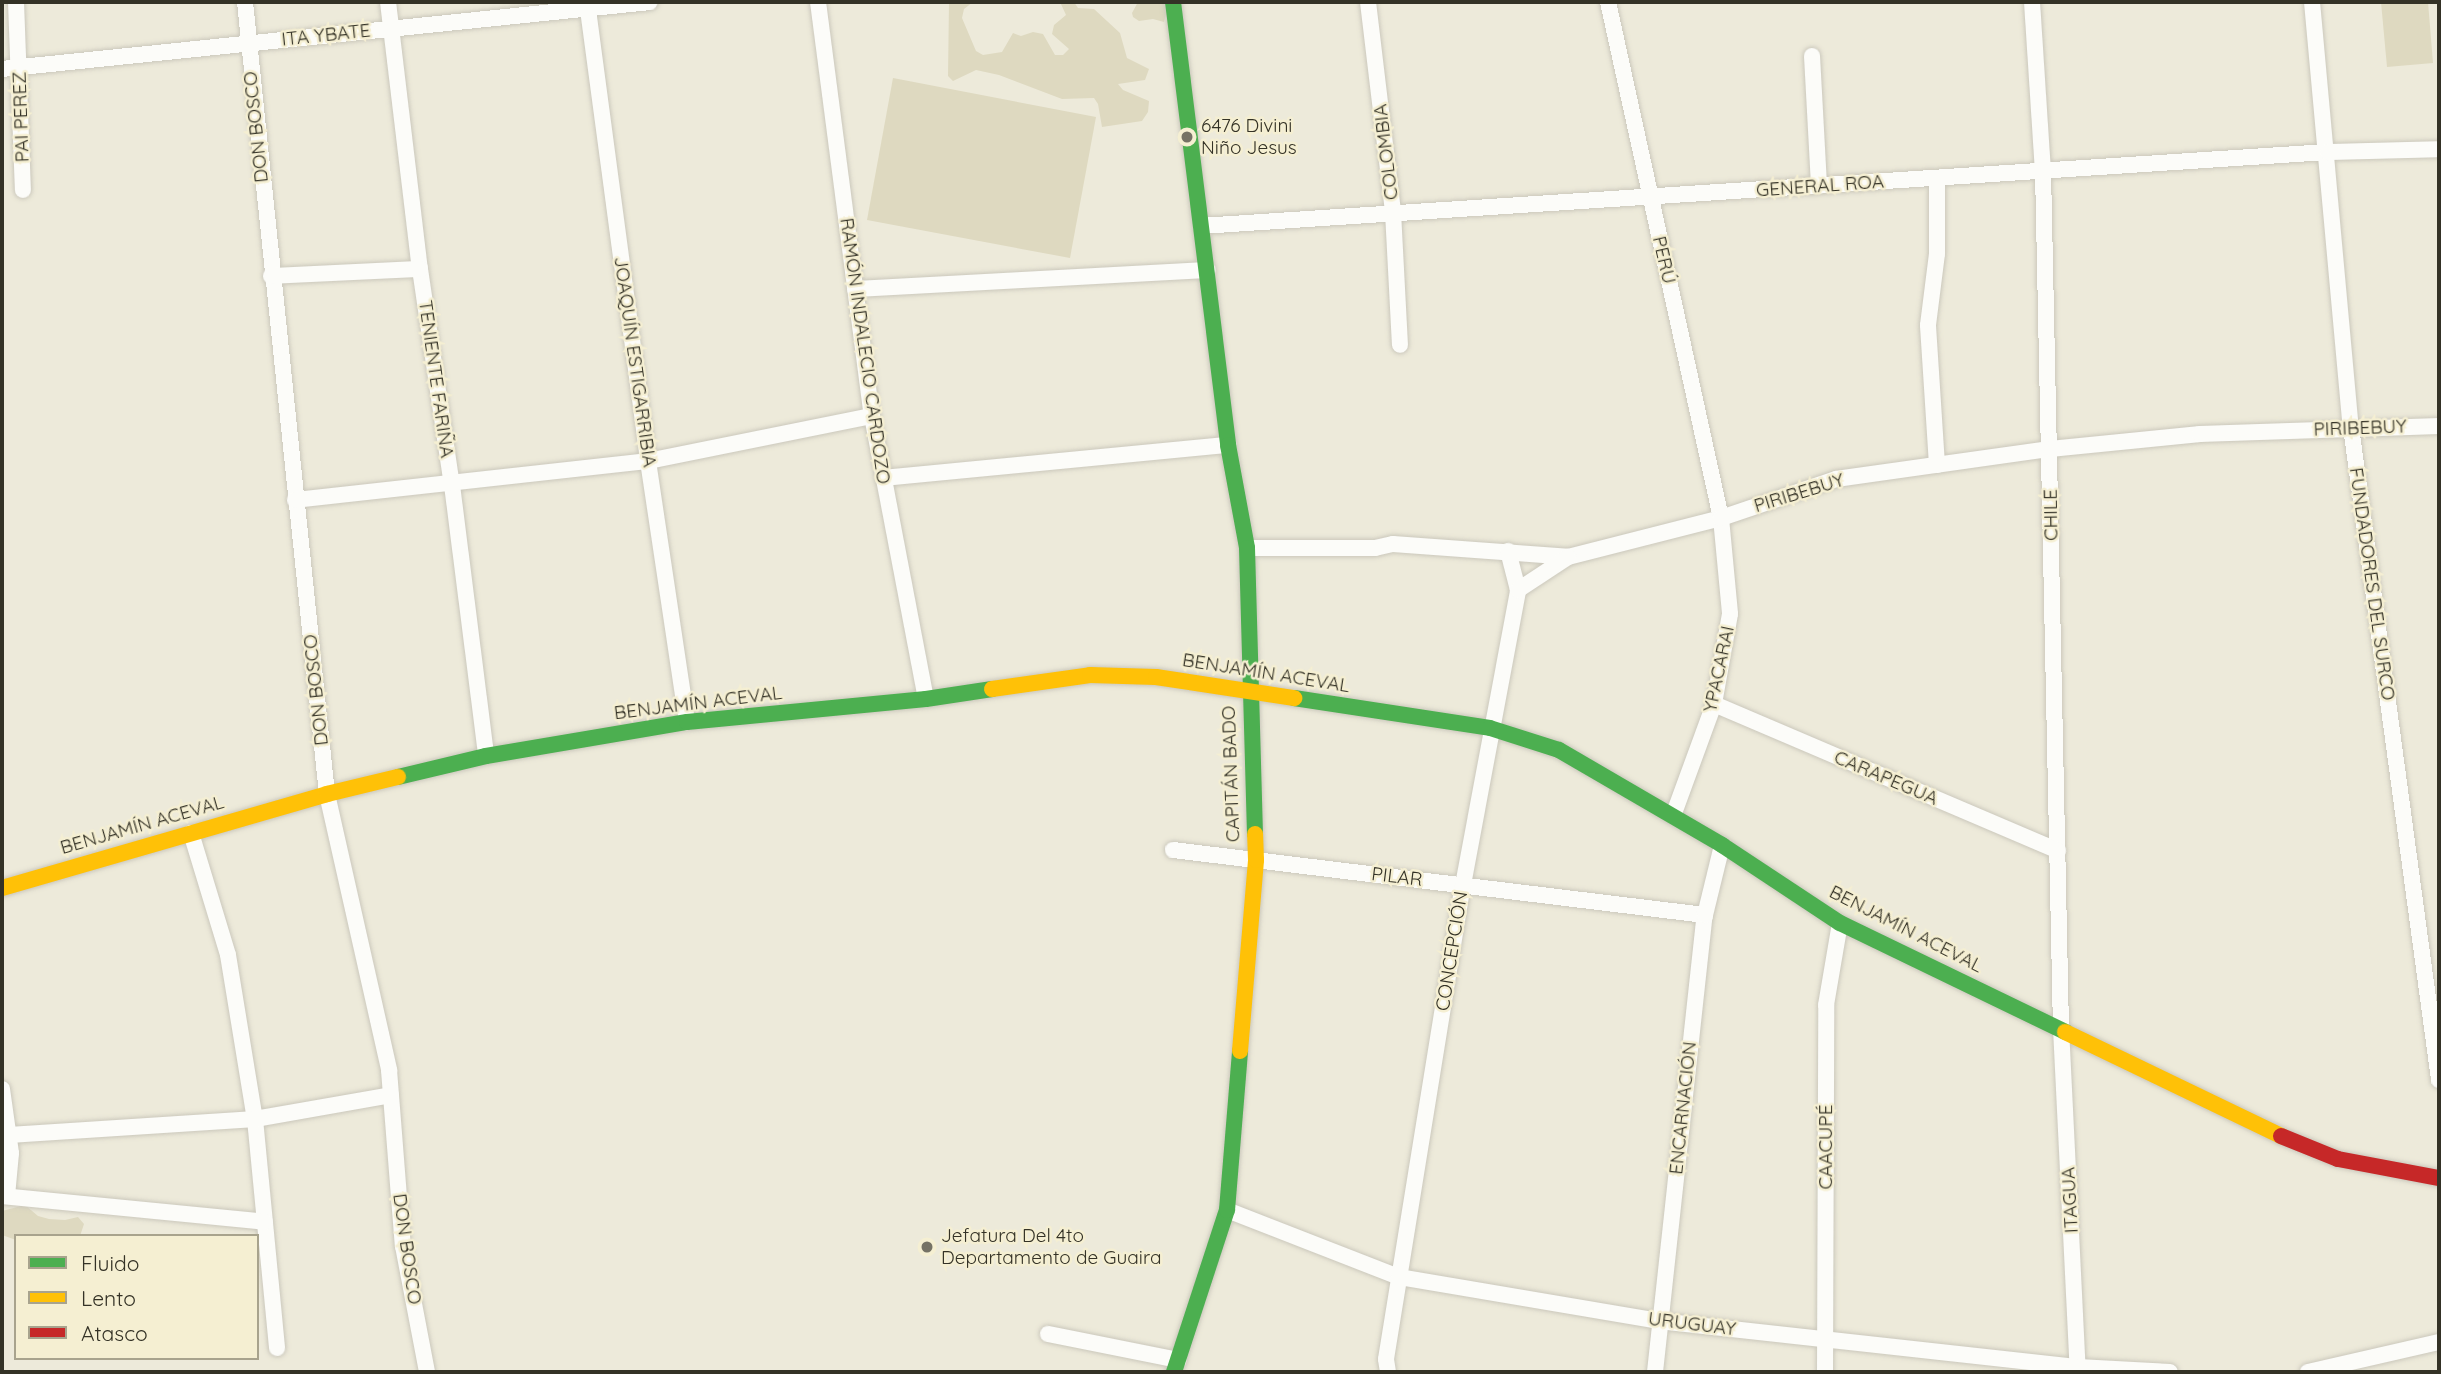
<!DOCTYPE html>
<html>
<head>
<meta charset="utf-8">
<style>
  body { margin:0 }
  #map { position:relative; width:2441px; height:1374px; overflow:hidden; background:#edeada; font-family:Quicksand,sans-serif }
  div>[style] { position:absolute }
  .green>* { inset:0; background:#ded9c0 }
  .roads { filter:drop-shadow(0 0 2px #cbc8bc) drop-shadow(0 0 2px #cbc8bc) }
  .street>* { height:16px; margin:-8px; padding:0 8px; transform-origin:8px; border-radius:8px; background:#fcfcf9 }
  .fast>* { height:16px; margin:-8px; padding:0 8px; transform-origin:8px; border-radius:8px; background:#4caf50 }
  .slow>* { height:16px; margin:-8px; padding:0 8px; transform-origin:8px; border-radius:8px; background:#ffc107 }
  .jam>* { height:16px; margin:-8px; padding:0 8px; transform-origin:8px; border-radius:8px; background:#c62828 }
  .dots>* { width:19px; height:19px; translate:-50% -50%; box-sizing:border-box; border:4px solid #f5efd2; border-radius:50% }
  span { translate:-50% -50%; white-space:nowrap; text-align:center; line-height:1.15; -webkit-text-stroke:5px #f5efd2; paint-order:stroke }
  .street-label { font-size:19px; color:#343226 }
  .poi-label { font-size:19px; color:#343226 }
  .left { translate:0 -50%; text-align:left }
  .frame { position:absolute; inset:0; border:4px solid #343226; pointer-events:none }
  .legend { position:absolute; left:14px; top:1234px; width:245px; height:126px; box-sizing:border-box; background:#f5efd2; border:2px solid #a8a38d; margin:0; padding:9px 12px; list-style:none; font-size:21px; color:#343226 }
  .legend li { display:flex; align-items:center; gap:14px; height:35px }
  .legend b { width:35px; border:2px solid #a8a38d }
</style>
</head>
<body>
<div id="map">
  <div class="green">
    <div style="clip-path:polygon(949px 2px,973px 2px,964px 9px,962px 18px,976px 51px,983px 55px,1002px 52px,1013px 33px,1021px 36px,1033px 32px,1043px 34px,1055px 55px,1063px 55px,1069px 49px,1052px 34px,1054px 25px,1066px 15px,1060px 2px,1074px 2px,1078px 8px,1094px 9px,1120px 33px,1127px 58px,1149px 69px,1145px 80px,1118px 84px,1123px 90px,1149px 101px,1148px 112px,1142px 121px,1102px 127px,1098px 104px,1094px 98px,1062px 99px,999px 75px,976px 70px,953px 81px,948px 76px)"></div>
    <div style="clip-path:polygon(1138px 2px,1169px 2px,1164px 22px,1153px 19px,1139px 21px,1133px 17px,1132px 13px)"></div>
    <div style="clip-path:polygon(2381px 2px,2428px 2px,2433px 63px,2387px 67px)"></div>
    <div style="clip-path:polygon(893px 78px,1096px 117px,1070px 258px,867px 220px)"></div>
    <div style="clip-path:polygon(25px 1205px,38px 1216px,49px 1219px,65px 1220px,78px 1217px,84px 1224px,80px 1236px,16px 1236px,16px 1240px,2px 1235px,2px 1211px)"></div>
  </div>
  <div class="roads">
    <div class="street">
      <div style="left:16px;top:2px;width:188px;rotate:87.9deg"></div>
      <div style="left:245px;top:2px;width:796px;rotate:84.09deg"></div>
      <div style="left:327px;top:794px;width:283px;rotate:77.3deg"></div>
      <div style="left:389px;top:1070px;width:177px;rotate:85.5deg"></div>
      <div style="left:403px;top:1246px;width:128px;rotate:79.2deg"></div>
      <div style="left:388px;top:2px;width:269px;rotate:83.2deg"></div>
      <div style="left:420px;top:269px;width:218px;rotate:81.6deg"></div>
      <div style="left:452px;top:485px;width:273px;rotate:82.8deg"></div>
      <div style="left:587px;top:2px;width:463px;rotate:82.4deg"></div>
      <div style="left:648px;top:461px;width:264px;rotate:81.5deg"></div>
      <div style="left:818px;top:2px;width:418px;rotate:82.6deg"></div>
      <div style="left:872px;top:416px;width:288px;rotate:79.2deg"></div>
      <div style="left:1368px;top:2px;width:211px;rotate:83.2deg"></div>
      <div style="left:1393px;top:212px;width:133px;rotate:87deg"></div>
      <div style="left:1608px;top:2px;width:528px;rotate:77.65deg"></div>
      <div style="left:1721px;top:518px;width:96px;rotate:84.6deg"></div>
      <div style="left:1730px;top:614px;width:91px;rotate:100.1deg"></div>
      <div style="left:1714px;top:704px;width:119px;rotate:110.1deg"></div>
      <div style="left:2032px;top:2px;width:168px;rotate:86.3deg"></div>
      <div style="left:2043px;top:170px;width:858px;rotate:88.8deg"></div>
      <div style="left:2061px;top:1028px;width:344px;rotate:87.2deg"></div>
      <div style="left:2312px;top:2px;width:427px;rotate:84.8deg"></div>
      <div style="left:2351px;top:427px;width:659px;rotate:82.32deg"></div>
      <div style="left:1812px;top:56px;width:130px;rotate:86.9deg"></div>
      <div style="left:2px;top:69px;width:651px;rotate:-5.9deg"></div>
      <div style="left:1201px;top:226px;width:1129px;rotate:-3.76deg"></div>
      <div style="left:2328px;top:152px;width:111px;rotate:-1.5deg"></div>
      <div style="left:271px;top:276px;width:149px;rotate:-2.7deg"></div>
      <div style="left:855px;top:289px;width:353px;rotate:-3.1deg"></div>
      <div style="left:1937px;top:465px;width:140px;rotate:-93.7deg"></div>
      <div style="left:1928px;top:325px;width:72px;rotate:-82.8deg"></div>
      <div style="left:1937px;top:254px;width:76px;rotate:-90deg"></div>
      <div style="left:883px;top:478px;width:347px;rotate:-5.5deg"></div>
      <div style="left:295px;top:500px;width:355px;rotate:-6.3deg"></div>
      <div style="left:648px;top:461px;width:228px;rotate:-11.4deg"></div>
      <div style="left:1247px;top:548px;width:128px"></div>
      <div style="left:1375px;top:548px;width:18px;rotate:-13deg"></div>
      <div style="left:1393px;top:544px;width:175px;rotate:4.2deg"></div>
      <div style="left:1568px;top:557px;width:158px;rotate:-14.3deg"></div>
      <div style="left:1721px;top:518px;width:121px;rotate:-18.7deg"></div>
      <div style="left:1836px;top:479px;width:216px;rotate:-8deg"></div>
      <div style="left:2050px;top:449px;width:151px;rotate:-5.7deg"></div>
      <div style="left:2200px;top:434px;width:239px;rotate:-1.9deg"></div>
      <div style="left:1508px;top:551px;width:40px;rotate:75.6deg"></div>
      <div style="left:1714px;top:704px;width:374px;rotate:23.1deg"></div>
      <div style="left:191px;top:833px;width:127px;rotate:73.1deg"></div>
      <div style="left:228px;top:955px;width:166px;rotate:80.7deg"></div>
      <div style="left:255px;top:1119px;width:230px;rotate:84.5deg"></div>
      <div style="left:1173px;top:850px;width:536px;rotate:6.97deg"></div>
      <div style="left:2px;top:1089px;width:65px;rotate:82deg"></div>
      <div style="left:11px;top:1153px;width:43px;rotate:95.3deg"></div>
      <div style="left:9px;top:1135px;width:247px;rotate:-3.7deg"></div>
      <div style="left:255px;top:1119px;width:138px;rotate:-10deg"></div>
      <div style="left:2px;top:1196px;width:264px;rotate:5.6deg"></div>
      <div style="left:1227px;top:1210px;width:185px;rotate:21.3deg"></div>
      <div style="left:1399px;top:1277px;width:264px;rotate:9.6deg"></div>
      <div style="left:1659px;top:1321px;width:422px;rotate:6.3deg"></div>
      <div style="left:2078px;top:1367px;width:92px;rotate:3.1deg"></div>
      <div style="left:1048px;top:1334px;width:133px;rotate:11.3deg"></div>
      <div style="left:1388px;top:1372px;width:13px;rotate:-99deg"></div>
      <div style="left:1386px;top:1359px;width:480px;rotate:-80.8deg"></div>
      <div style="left:1463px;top:885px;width:300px;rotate:-79.4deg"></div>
      <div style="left:1518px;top:590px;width:60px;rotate:-33.4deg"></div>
      <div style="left:1655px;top:1372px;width:460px;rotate:-83.8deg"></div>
      <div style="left:1705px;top:915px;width:72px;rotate:-76.3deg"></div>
      <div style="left:1825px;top:1372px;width:367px;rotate:-89.8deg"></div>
      <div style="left:1826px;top:1005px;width:83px;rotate:-80.3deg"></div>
      <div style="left:2308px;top:1372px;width:134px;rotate:-12.9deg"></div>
    </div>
    <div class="fast">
      <div style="left:1173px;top:2px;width:446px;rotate:82.9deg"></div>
      <div style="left:1228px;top:445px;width:105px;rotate:79.5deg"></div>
      <div style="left:1247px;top:548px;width:286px;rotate:88.4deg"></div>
      <div style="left:1294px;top:698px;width:198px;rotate:8.7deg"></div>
      <div style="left:1490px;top:728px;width:72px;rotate:17.7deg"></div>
      <div style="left:1559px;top:750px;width:189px;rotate:30.2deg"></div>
      <div style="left:1722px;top:845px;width:141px;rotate:33.5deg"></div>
      <div style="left:1840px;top:923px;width:250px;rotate:25.8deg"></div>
      <div style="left:398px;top:777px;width:90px;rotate:-13.4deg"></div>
      <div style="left:486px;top:756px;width:204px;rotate:-9.6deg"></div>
      <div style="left:687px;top:722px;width:240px;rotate:-5.5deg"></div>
      <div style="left:926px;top:699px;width:67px;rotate:-8.6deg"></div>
      <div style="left:1174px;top:1372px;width:170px;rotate:-71.9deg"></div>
      <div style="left:1227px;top:1210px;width:160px;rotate:-85.3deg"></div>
    </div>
    <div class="slow">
      <div style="left:992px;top:689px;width:99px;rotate:-8.1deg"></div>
      <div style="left:1090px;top:675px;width:66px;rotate:1.7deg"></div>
      <div style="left:1156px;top:677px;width:140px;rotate:8.7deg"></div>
      <div style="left:2px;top:888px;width:338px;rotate:-16.1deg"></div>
      <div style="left:327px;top:794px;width:73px;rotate:-13.5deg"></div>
      <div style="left:2065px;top:1032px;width:240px;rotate:25.7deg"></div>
      <div style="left:1240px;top:1051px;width:192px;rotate:-85.2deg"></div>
      <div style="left:1256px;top:860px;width:26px;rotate:-92deg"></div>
    </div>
    <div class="jam">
      <div style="left:2281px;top:1136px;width:61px;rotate:22deg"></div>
      <div style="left:2338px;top:1159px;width:103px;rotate:10.7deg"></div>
    </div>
  </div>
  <div class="dots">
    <div style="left:1187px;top:137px;background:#757265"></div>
    <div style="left:927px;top:1247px;background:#757265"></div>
  </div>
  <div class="street-label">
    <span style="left:326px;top:35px;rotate:-6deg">ITA YBATE</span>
    <span style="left:21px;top:117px;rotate:-92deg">PAI PEREZ</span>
    <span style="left:256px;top:127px;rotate:-96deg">DON BOSCO</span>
    <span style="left:1386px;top:152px;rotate:-97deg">COLOMBIA</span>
    <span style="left:1820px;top:186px;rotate:-4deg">GENERAL ROA</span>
    <span style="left:1664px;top:260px;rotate:77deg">PERÚ</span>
    <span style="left:865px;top:351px;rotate:82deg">RAMÓN INDALECIO CARDOZO</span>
    <span style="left:635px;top:362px;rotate:82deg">JOAQUÍN ESTIGARRIBIA</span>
    <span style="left:436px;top:379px;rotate:82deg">TENIENTE FARIÑA</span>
    <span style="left:2360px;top:428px;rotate:-2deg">PIRIBEBUY</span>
    <span style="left:1799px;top:493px;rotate:-17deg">PIRIBEBUY</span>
    <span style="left:2051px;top:515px;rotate:-91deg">CHILE</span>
    <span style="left:2372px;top:584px;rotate:82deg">FUNDADORES DEL SURCO</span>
    <span style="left:1719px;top:669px;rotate:-78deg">YPACARAI</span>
    <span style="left:1266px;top:673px;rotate:9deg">BENJAMÍN ACEVAL</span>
    <span style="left:316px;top:690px;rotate:-96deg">DON BOSCO</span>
    <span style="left:698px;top:703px;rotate:-7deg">BENJAMÍN ACEVAL</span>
    <span style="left:1231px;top:774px;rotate:-92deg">CAPITÁN BADO</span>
    <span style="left:1886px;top:778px;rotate:23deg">CARAPEGUA</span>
    <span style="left:142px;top:825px;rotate:-16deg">BENJAMÍN ACEVAL</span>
    <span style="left:1397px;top:877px;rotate:7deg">PILAR</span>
    <span style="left:1906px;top:929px;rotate:27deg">BENJAMÍN ACEVAL</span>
    <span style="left:1452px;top:951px;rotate:-81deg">CONCEPCIÓN</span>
    <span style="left:1683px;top:1108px;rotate:-84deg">ENCARNACIÓN</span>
    <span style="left:1826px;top:1147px;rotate:-90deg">CAACUPÉ</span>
    <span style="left:2070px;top:1200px;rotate:-93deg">ITAGUA</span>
    <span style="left:407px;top:1249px;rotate:82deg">DON BOSCO</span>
    <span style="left:1692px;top:1324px;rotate:7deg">URUGUAY</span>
  </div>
  <div class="poi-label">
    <span class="left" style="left:1201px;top:137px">6476 Divini<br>Niño Jesus</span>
    <span class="left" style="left:941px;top:1247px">Jefatura Del 4to<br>Departamento de Guaira</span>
  </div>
  <div class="frame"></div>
  <ul class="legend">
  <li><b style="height:9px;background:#4caf50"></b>Fluido</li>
  <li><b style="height:9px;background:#ffc107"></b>Lento</li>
  <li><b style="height:9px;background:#c62828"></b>Atasco</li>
  </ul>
</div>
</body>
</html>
